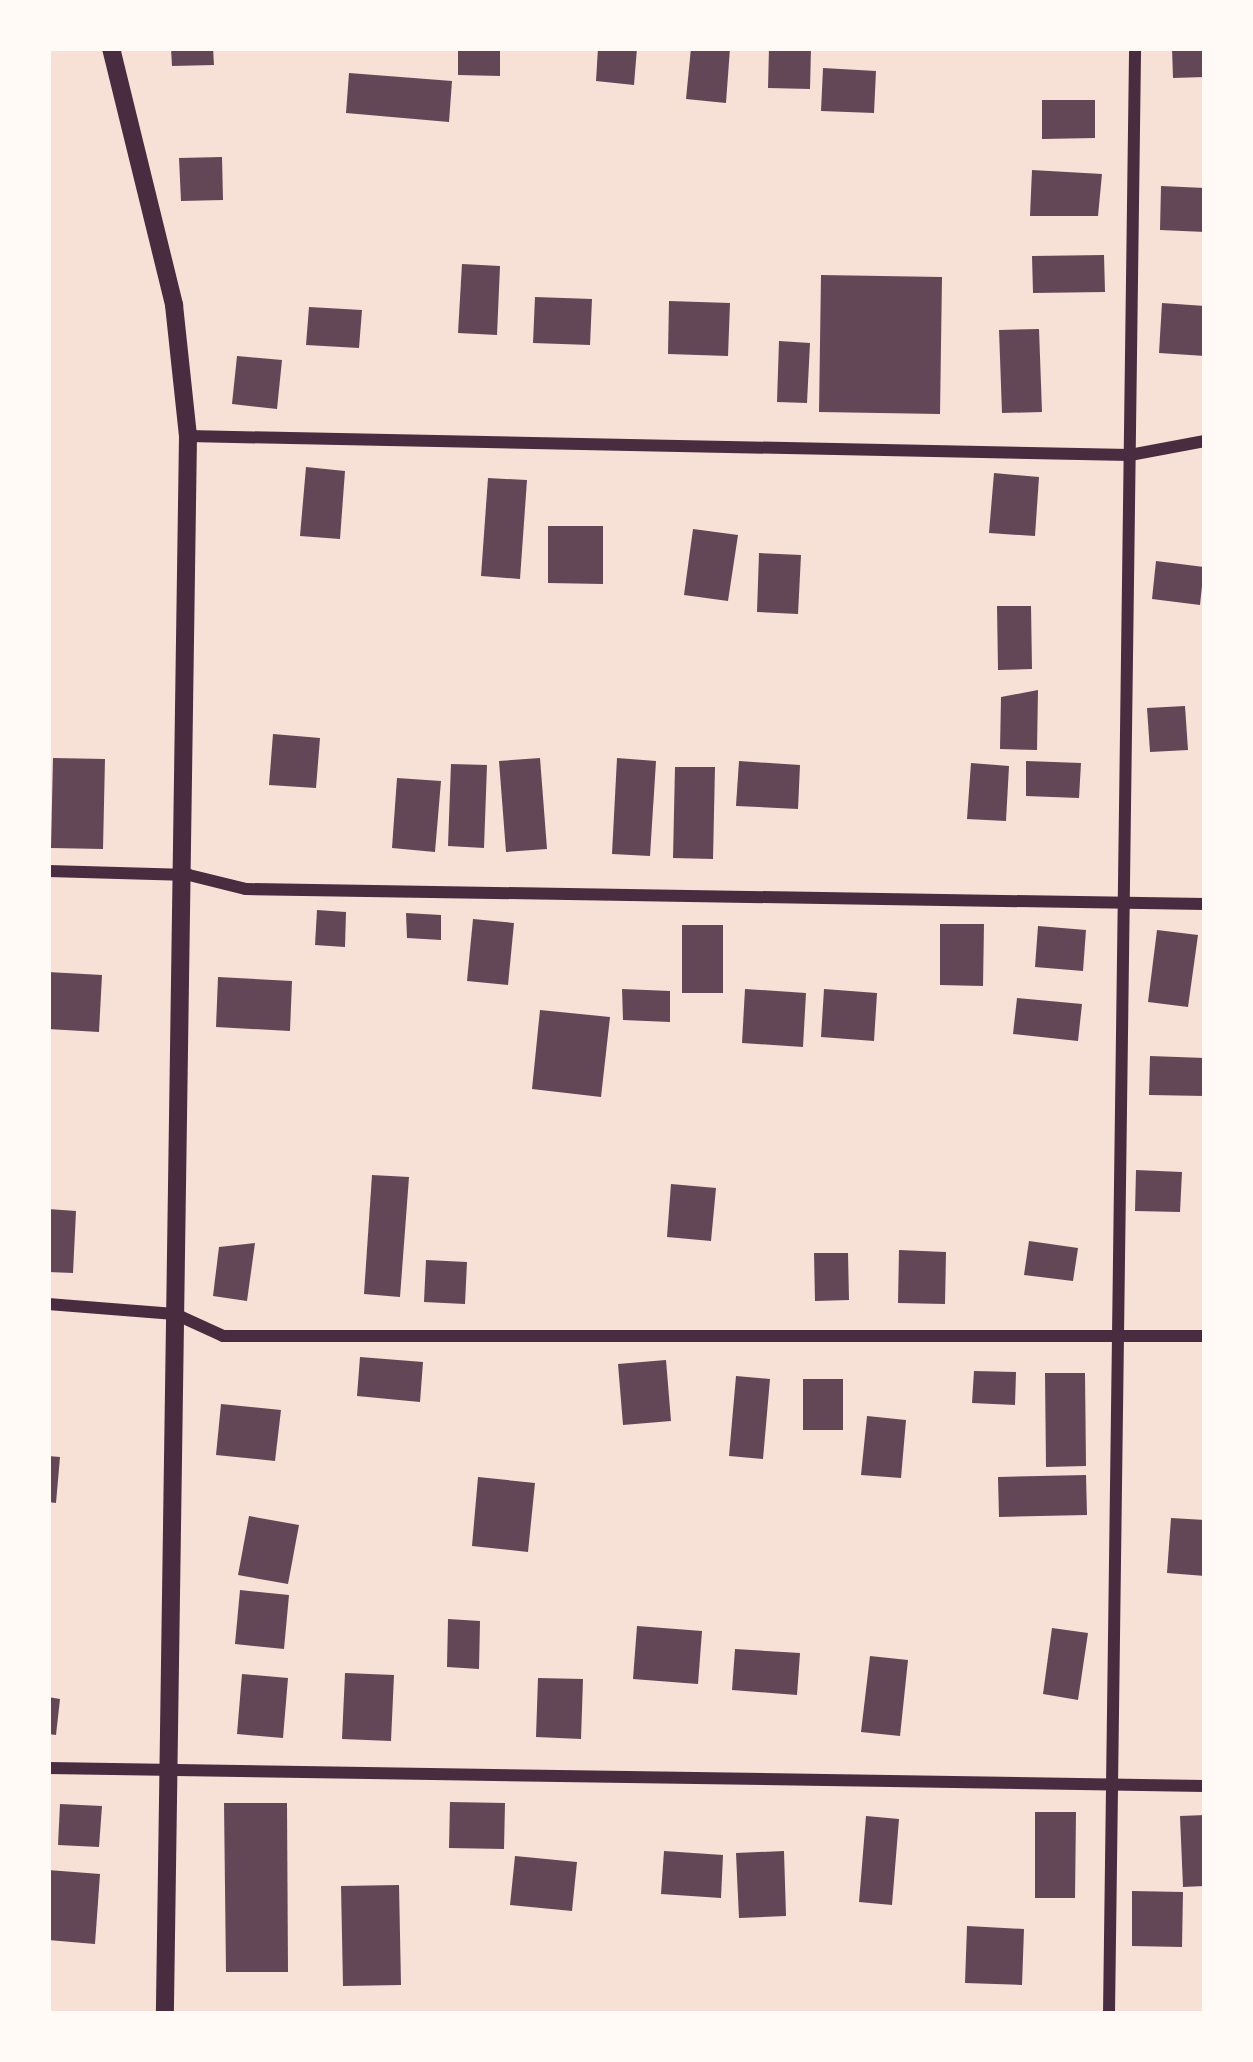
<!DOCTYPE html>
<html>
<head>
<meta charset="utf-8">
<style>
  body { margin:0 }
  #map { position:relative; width:1253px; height:2062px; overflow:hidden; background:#f7e1d7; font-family:Manrope,sans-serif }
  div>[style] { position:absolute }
  .building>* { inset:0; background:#644757 }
  .minor>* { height:12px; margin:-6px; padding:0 6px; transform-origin:6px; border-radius:6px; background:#4a2c40 }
  .secondary>* { height:18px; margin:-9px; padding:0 9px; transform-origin:9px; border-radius:9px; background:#4a2c40 }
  span { translate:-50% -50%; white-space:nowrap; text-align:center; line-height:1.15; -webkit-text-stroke:9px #fffaf5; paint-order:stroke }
  .frame { position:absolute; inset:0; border:51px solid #fffaf5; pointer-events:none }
</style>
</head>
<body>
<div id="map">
  <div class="building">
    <div style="clip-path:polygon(171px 48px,213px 48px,214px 65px,172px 66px)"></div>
    <div style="clip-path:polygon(458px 48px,500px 48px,500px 76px,458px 75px)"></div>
    <div style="clip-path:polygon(598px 48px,637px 48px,634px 85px,596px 81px)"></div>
    <div style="clip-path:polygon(691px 48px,730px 48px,726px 103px,686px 99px)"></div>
    <div style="clip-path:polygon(769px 48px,811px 48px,810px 89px,768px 88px)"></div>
    <div style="clip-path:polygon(1172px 48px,1205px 48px,1205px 77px,1173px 78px)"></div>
    <div style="clip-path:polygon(823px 68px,876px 71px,874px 113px,821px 111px)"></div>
    <div style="clip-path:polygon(349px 73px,452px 81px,449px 122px,346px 113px)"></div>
    <div style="clip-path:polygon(1042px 100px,1095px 100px,1095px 138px,1042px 139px)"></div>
    <div style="clip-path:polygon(222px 157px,223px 200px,181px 201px,179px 158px)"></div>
    <div style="clip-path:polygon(1032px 170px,1102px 174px,1098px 216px,1030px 216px)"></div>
    <div style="clip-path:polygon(1161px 186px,1205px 188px,1205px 232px,1160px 230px)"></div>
    <div style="clip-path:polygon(1104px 255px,1105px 292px,1033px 293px,1032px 256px)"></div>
    <div style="clip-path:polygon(462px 264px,500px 266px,497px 335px,458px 333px)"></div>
    <div style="clip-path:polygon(821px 275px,942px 277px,940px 414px,819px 412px)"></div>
    <div style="clip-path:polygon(535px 297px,592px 299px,590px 345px,533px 343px)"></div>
    <div style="clip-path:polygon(669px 301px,730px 303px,728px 356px,668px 354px)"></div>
    <div style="clip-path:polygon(1162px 303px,1205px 306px,1205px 356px,1159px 353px)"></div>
    <div style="clip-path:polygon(309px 307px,362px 310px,359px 348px,306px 345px)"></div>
    <div style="clip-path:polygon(1039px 329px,1042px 412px,1002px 413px,999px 330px)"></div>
    <div style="clip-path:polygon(779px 341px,810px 343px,807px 403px,777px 402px)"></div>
    <div style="clip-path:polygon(237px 356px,282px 360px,277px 409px,232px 404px)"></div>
    <div style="clip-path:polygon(306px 467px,345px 471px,340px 539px,300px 536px)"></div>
    <div style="clip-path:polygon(994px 473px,1039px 477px,1035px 536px,989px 533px)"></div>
    <div style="clip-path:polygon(488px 478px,527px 480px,520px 579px,481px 576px)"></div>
    <div style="clip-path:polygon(548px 526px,603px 526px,603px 584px,548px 583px)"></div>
    <div style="clip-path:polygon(693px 529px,738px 535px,728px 601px,684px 595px)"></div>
    <div style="clip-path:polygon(759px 553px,801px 555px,798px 614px,757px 612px)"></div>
    <div style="clip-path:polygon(1156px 561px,1204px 567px,1200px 605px,1152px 599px)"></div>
    <div style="clip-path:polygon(997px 606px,1031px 606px,1032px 669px,998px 670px)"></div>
    <div style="clip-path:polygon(1038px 690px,1037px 750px,1000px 749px,1001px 697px)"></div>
    <div style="clip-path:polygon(1185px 706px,1188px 750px,1150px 752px,1147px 708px)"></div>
    <div style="clip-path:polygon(273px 734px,320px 738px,316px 788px,269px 785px)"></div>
    <div style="clip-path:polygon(53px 758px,105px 759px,103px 849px,51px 848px)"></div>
    <div style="clip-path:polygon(540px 758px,547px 849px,506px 852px,499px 761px)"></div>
    <div style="clip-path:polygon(617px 758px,656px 761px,650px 856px,612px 854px)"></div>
    <div style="clip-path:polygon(739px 761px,800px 765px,798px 809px,736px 806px)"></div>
    <div style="clip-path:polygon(1026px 761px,1081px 763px,1079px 798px,1026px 796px)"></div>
    <div style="clip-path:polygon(971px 763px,1009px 766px,1006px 821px,967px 819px)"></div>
    <div style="clip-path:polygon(451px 764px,487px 765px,484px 848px,448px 846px)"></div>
    <div style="clip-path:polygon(675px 767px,715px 767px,713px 859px,673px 858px)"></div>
    <div style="clip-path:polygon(397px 778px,441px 781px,435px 852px,392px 848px)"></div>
    <div style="clip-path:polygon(317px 910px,346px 912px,345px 947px,315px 945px)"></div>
    <div style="clip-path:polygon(406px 913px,441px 915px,441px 940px,407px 938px)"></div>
    <div style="clip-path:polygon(473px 919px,514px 923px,508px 985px,467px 981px)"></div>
    <div style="clip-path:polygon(940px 924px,984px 924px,983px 986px,940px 985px)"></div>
    <div style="clip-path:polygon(682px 925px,723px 925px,723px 993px,682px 993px)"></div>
    <div style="clip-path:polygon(1038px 926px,1086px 930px,1083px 971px,1035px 967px)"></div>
    <div style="clip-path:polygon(1157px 930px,1198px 935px,1188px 1007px,1148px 1002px)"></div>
    <div style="clip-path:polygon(48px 972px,102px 975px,99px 1032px,48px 1029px)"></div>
    <div style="clip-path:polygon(218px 977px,292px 981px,290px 1031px,216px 1027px)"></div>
    <div style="clip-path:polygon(622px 989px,670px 991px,670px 1022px,623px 1020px)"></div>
    <div style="clip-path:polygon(745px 989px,806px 993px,803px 1047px,742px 1043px)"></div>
    <div style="clip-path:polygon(824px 989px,877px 993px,874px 1041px,821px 1037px)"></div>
    <div style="clip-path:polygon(1017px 998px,1082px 1004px,1078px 1041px,1013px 1034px)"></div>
    <div style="clip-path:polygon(540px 1010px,610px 1017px,601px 1097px,532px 1089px)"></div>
    <div style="clip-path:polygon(1150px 1056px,1205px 1058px,1205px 1096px,1149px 1095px)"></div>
    <div style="clip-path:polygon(1136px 1170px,1182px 1172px,1180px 1212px,1135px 1211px)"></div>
    <div style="clip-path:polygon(372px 1175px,409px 1177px,400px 1297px,364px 1294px)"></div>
    <div style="clip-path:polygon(671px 1184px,716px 1188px,711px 1241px,667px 1237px)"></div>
    <div style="clip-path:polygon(48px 1209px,76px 1211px,73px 1273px,48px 1272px)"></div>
    <div style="clip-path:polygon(1029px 1241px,1078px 1248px,1073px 1281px,1024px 1275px)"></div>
    <div style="clip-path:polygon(255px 1243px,247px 1301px,213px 1296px,219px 1247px)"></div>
    <div style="clip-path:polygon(899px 1250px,946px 1252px,945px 1304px,898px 1303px)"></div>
    <div style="clip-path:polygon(814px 1253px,848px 1253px,849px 1300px,815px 1301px)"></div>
    <div style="clip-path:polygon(426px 1260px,467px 1262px,465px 1304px,424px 1302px)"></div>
    <div style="clip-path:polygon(360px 1357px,423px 1362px,420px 1402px,357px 1396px)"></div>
    <div style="clip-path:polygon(666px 1360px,671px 1421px,623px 1425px,618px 1364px)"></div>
    <div style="clip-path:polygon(974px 1371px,1016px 1372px,1015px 1405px,972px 1403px)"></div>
    <div style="clip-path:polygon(1045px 1373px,1085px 1373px,1086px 1466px,1046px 1467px)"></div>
    <div style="clip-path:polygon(736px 1376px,770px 1379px,763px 1459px,729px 1456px)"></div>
    <div style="clip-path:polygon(803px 1379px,843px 1379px,843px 1430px,803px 1430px)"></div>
    <div style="clip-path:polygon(221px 1404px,281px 1410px,275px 1461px,216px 1455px)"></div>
    <div style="clip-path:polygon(867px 1416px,906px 1420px,901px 1478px,861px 1475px)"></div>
    <div style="clip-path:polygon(48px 1456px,60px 1457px,56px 1503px,48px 1502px)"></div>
    <div style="clip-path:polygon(1086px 1475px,1087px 1515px,999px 1517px,998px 1477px)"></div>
    <div style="clip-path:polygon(478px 1477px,535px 1483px,528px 1552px,472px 1546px)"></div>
    <div style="clip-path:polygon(249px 1516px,299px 1525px,288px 1584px,238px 1575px)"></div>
    <div style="clip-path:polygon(1171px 1518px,1205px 1520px,1205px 1576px,1167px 1573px)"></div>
    <div style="clip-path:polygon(240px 1590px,289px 1595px,284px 1649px,235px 1644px)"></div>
    <div style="clip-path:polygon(448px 1619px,480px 1621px,479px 1669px,447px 1667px)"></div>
    <div style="clip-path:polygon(637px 1626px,702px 1631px,698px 1684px,633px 1679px)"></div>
    <div style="clip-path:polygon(1052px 1628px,1088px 1633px,1078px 1700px,1043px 1694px)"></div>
    <div style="clip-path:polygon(735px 1649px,800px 1653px,797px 1695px,732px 1690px)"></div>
    <div style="clip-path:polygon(870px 1656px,908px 1660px,900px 1736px,861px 1732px)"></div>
    <div style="clip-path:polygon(345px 1673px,394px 1675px,391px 1741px,342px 1739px)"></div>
    <div style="clip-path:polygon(242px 1674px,288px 1678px,283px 1738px,237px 1734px)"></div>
    <div style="clip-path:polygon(538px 1678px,583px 1679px,581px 1739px,536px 1737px)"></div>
    <div style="clip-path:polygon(48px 1697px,60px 1699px,56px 1735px,48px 1734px)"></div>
    <div style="clip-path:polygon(450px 1802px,505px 1803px,504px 1849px,449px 1848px)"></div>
    <div style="clip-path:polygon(224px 1803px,287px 1803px,288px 1972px,226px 1972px)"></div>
    <div style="clip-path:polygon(60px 1804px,102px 1806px,99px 1847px,58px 1845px)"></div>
    <div style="clip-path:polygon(1035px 1812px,1076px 1812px,1075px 1898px,1035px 1898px)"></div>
    <div style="clip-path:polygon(1205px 1815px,1205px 1886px,1183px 1887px,1180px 1816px)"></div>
    <div style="clip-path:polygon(866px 1816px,899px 1819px,892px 1905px,859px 1902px)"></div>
    <div style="clip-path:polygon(664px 1851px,723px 1855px,721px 1898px,661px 1894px)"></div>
    <div style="clip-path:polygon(784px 1851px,786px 1916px,739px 1918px,736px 1853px)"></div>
    <div style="clip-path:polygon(515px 1856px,577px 1862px,572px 1911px,510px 1905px)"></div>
    <div style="clip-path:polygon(48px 1870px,100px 1874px,95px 1944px,48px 1940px)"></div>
    <div style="clip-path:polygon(399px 1885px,401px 1985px,343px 1986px,341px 1886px)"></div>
    <div style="clip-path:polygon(1132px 1891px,1183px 1892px,1182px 1947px,1132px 1946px)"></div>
    <div style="clip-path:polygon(967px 1926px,1024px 1929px,1022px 1985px,965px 1983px)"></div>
  </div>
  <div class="minor">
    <div style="left:188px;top:436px;width:942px;rotate:1.16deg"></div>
    <div style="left:1130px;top:455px;width:76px;rotate:-10.6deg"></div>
    <div style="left:48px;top:871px;width:141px;rotate:1.6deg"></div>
    <div style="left:189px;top:875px;width:59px;rotate:13.8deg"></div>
    <div style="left:246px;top:889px;width:959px;rotate:0.9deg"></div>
    <div style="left:48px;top:1304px;width:127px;rotate:4.5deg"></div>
    <div style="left:175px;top:1314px;width:53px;rotate:24.6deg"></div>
    <div style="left:223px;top:1336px;width:982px"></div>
    <div style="left:48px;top:1768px;width:1157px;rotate:0.89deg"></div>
    <div style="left:1109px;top:2014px;width:1966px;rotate:-89.24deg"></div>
  </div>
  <div class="secondary">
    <div style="left:111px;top:48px;width:265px;rotate:76.2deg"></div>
    <div style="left:174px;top:305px;width:132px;rotate:83.9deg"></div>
    <div style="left:188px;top:436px;width:1578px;rotate:90.84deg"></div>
  </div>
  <div class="frame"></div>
</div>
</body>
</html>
